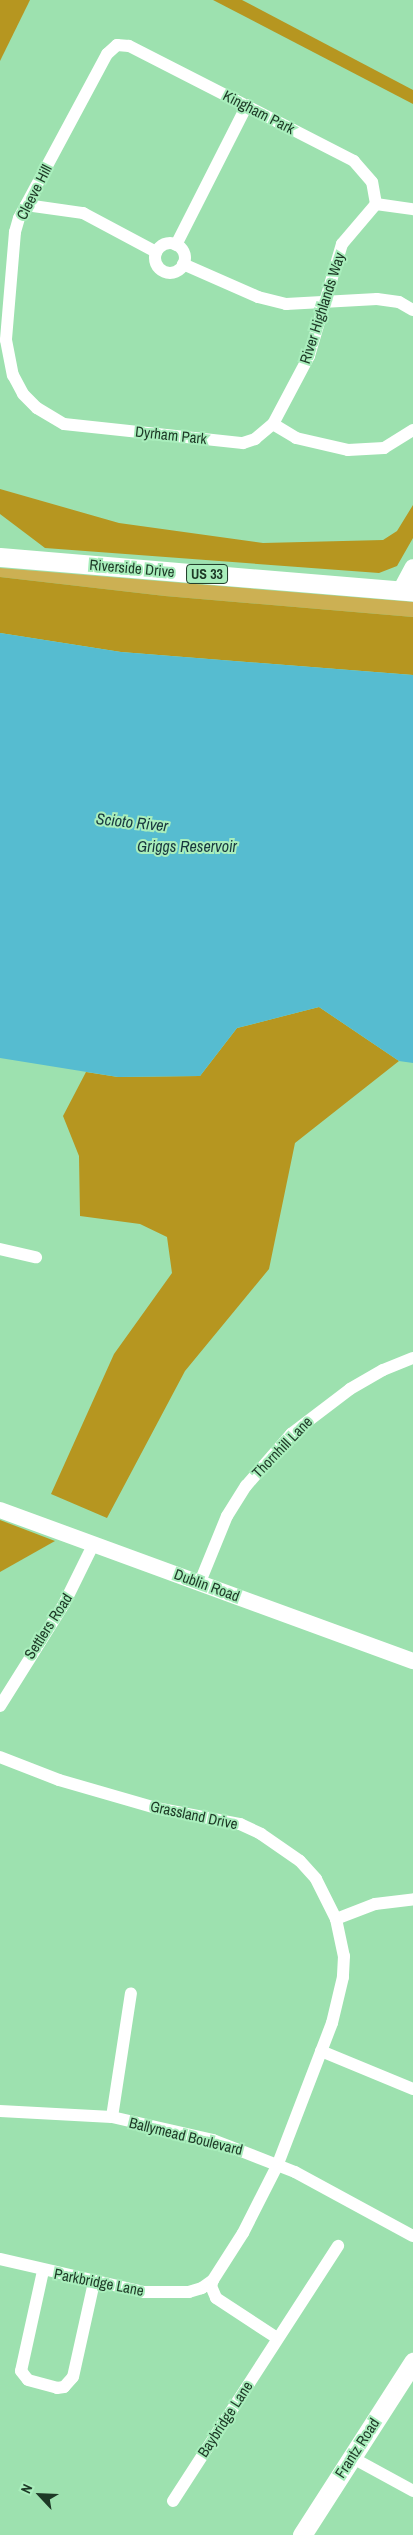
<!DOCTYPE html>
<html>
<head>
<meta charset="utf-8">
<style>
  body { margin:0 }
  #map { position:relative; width:413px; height:2535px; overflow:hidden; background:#9de1af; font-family:"Archivo Narrow",sans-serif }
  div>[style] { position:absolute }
  .green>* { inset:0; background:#ccb053 }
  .forest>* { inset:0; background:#b69620 }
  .water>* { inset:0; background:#56bcd0 }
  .minor>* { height:12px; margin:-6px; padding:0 6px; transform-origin:6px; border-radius:6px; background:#fff }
  .minor>.ring { margin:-6px; padding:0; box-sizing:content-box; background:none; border:12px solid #fff; border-radius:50% }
  .secondary>* { height:16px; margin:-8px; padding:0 8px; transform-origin:8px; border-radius:8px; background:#fff }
  .primary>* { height:19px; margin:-9.5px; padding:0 9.5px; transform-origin:9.5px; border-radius:9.5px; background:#fff }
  span { translate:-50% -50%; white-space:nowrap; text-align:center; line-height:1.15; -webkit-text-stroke:4px #a9eebc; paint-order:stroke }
  .shield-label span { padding:1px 4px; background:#a9eebc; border:1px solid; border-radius:4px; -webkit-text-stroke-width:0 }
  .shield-label { font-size:14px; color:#1d3926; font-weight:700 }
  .street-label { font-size:15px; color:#1d3926 }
  .water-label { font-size:16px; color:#18373e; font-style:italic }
  .north { position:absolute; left:15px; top:2470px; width:50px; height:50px; -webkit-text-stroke:4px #a9eebc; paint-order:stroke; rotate:295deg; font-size:14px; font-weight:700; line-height:20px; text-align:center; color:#1d3926 }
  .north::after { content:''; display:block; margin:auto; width:18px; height:22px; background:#1d3926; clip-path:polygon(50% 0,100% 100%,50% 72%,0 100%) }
</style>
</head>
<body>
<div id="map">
  <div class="green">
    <div style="clip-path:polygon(0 568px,413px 602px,413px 617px,165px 596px,0 577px)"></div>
  </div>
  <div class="forest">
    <div style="clip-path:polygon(0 0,30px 0,0 61px)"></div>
    <div style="clip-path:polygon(213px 0,242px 0,413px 90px,413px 104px)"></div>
    <div style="clip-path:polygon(0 489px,119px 523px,263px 543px,383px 540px,397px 531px,413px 505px,413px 538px,397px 566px,379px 573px,45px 548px,0 514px)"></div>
    <div style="clip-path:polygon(0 577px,165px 596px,413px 617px,413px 675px,121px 652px,0 633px)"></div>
    <div style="clip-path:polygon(319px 1007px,399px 1061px,295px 1143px,269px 1269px,185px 1371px,107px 1518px,51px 1494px,114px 1354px,172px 1273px,167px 1237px,140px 1224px,80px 1216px,79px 1156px,63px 1116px,86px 1072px,118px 1077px,200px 1076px,237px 1028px)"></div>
    <div style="clip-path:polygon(0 1520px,55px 1541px,0 1572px)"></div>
  </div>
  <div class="water">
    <div style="clip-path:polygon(0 633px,121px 652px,413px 675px,413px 1063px,399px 1061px,319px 1007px,237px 1028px,200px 1076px,118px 1077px,0 1058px)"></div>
  </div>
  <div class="minor">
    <div style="left:376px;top:204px;width:22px;rotate:-100deg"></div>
    <div style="left:372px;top:182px;width:28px;rotate:-131deg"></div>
    <div style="left:354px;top:161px;width:253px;rotate:-152.9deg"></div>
    <div style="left:129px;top:46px;width:12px;rotate:-175deg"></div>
    <div style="left:117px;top:45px;width:13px;rotate:138deg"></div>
    <div style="left:107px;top:54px;width:186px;rotate:118.2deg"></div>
    <div style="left:19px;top:218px;width:15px;rotate:106deg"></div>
    <div style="left:15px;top:232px;width:108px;rotate:94.8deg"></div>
    <div style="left:6px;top:340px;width:36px;rotate:79deg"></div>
    <div style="left:13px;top:375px;width:21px;rotate:62deg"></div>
    <div style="left:23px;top:394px;width:20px;rotate:45deg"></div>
    <div style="left:37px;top:408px;width:31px;rotate:31deg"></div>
    <div style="left:64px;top:424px;width:180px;rotate:6.1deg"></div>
    <div style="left:243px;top:443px;width:13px;rotate:-18deg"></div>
    <div style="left:255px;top:439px;width:23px;rotate:-40deg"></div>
    <div style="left:273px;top:424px;width:77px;rotate:-62.1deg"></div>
    <div style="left:309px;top:356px;width:117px;rotate:-73.6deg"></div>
    <div style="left:342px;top:244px;width:52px;rotate:-49.6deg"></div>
    <div style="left:376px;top:204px;width:37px;rotate:8deg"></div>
    <div style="left:26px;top:205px;width:58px;rotate:8deg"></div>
    <div style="left:83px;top:213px;width:83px;rotate:28.1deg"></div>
    <div class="ring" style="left:155px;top:243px;width:18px;height:18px"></div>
    <div style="left:176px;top:245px;width:157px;rotate:-63.1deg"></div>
    <div style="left:183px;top:264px;width:82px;rotate:23.7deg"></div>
    <div style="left:258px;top:297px;width:29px;rotate:14deg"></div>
    <div style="left:286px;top:304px;width:91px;rotate:-3.1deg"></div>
    <div style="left:377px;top:299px;width:22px;rotate:8deg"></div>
    <div style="left:399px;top:302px;width:16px;rotate:30deg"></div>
    <div style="left:273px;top:424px;width:27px;rotate:31deg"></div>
    <div style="left:296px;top:438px;width:53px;rotate:13deg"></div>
    <div style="left:348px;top:450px;width:36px;rotate:-3deg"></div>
    <div style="left:384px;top:448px;width:34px;rotate:-32deg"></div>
    <div style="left:0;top:1249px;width:37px;rotate:13deg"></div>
    <div style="left:200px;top:1582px;width:71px;rotate:-67.8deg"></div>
    <div style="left:227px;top:1516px;width:36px;rotate:-58deg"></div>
    <div style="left:246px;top:1486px;width:69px;rotate:-49.1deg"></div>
    <div style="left:291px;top:1434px;width:74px;rotate:-37.3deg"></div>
    <div style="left:350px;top:1389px;width:38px;rotate:-30deg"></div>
    <div style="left:383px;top:1370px;width:32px;rotate:-22deg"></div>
    <div style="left:0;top:1706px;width:120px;rotate:-57.9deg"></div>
    <div style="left:64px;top:1604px;width:66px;rotate:-63.8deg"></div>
    <div style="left:0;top:1757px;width:63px;rotate:21.3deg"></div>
    <div style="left:59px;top:1780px;width:101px;rotate:16.1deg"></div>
    <div style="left:156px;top:1808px;width:86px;rotate:10.8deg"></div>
    <div style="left:240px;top:1824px;width:23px;rotate:25deg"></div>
    <div style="left:261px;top:1834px;width:47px;rotate:34.7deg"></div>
    <div style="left:300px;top:1861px;width:24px;rotate:48deg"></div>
    <div style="left:316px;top:1879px;width:45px;rotate:63.4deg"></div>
    <div style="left:336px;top:1919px;width:38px;rotate:78deg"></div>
    <div style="left:344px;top:1956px;width:21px;rotate:93deg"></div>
    <div style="left:343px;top:1977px;width:47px;rotate:103.4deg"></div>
    <div style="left:332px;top:2023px;width:151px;rotate:111deg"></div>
    <div style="left:278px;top:2164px;width:77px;rotate:116.9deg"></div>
    <div style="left:243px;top:2233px;width:56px;rotate:122.6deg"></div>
    <div style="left:213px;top:2280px;width:14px;rotate:144deg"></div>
    <div style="left:202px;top:2288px;width:14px;rotate:163deg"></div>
    <div style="left:189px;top:2292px;width:45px;rotate:180deg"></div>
    <div style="left:144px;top:2292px;width:148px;rotate:-167.1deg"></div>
    <div style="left:336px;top:1919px;width:42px;rotate:-21deg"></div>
    <div style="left:375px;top:1904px;width:38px;rotate:-7deg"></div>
    <div style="left:321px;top:2051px;width:100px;rotate:22.4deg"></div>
    <div style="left:0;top:2111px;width:112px;rotate:3.1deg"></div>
    <div style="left:112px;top:2117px;width:104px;rotate:12.8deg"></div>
    <div style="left:213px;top:2140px;width:88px;rotate:21.3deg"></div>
    <div style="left:295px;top:2172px;width:134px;rotate:28.5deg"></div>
    <div style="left:112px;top:2117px;width:125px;rotate:-81.3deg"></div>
    <div style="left:43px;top:2271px;width:102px;rotate:102.4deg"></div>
    <div style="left:21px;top:2371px;width:11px;rotate:52deg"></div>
    <div style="left:28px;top:2380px;width:30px;rotate:15deg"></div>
    <div style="left:57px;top:2388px;width:7px;rotate:-8deg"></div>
    <div style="left:64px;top:2387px;width:13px;rotate:-48deg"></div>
    <div style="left:73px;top:2377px;width:97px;rotate:-77.5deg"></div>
    <div style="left:213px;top:2280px;width:6px;rotate:108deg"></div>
    <div style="left:211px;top:2286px;width:13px;rotate:67deg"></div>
    <div style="left:216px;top:2298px;width:73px;rotate:33.3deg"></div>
    <div style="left:351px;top:2457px;width:71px;rotate:28.7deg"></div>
    <div style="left:173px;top:2501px;width:304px;rotate:-57.1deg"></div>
  </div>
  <div class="secondary">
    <div style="left:400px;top:591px;width:27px;rotate:-62deg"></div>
    <div style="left:0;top:1510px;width:440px;rotate:20.1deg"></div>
  </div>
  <div class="primary">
    <div style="left:0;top:557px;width:414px;rotate:4.8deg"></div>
    <div style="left:302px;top:2535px;width:206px;rotate:-57.3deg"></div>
  </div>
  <div class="shield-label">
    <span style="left:207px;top:574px">US 33</span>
  </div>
  <div class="street-label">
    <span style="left:259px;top:112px;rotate:27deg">Kingham Park</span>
    <span style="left:34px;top:192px;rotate:-63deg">Cleeve Hill</span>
    <span style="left:322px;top:308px;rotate:-72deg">River Highlands Way</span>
    <span style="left:171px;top:435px;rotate:6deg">Dyrham Park</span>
    <span style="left:132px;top:568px;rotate:5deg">Riverside Drive</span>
    <span style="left:282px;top:1447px;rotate:-46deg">Thornhill Lane</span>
    <span style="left:207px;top:1585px;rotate:20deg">Dublin Road</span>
    <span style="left:48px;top:1626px;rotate:-57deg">Settlers Road</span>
    <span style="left:194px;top:1815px;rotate:12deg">Grassland Drive</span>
    <span style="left:186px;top:2136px;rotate:14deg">Ballymead Boulevard</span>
    <span style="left:99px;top:2282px;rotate:11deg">Parkbridge Lane</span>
    <span style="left:225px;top:2419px;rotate:-57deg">Baybridge Lane</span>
    <span style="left:357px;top:2448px;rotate:-57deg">Frantz Road</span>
  </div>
  <div class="water-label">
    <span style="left:132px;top:822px;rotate:6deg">Scioto River</span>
    <span style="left:187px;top:846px">Griggs Reservoir</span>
  </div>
  <div class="north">N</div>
</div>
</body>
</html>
